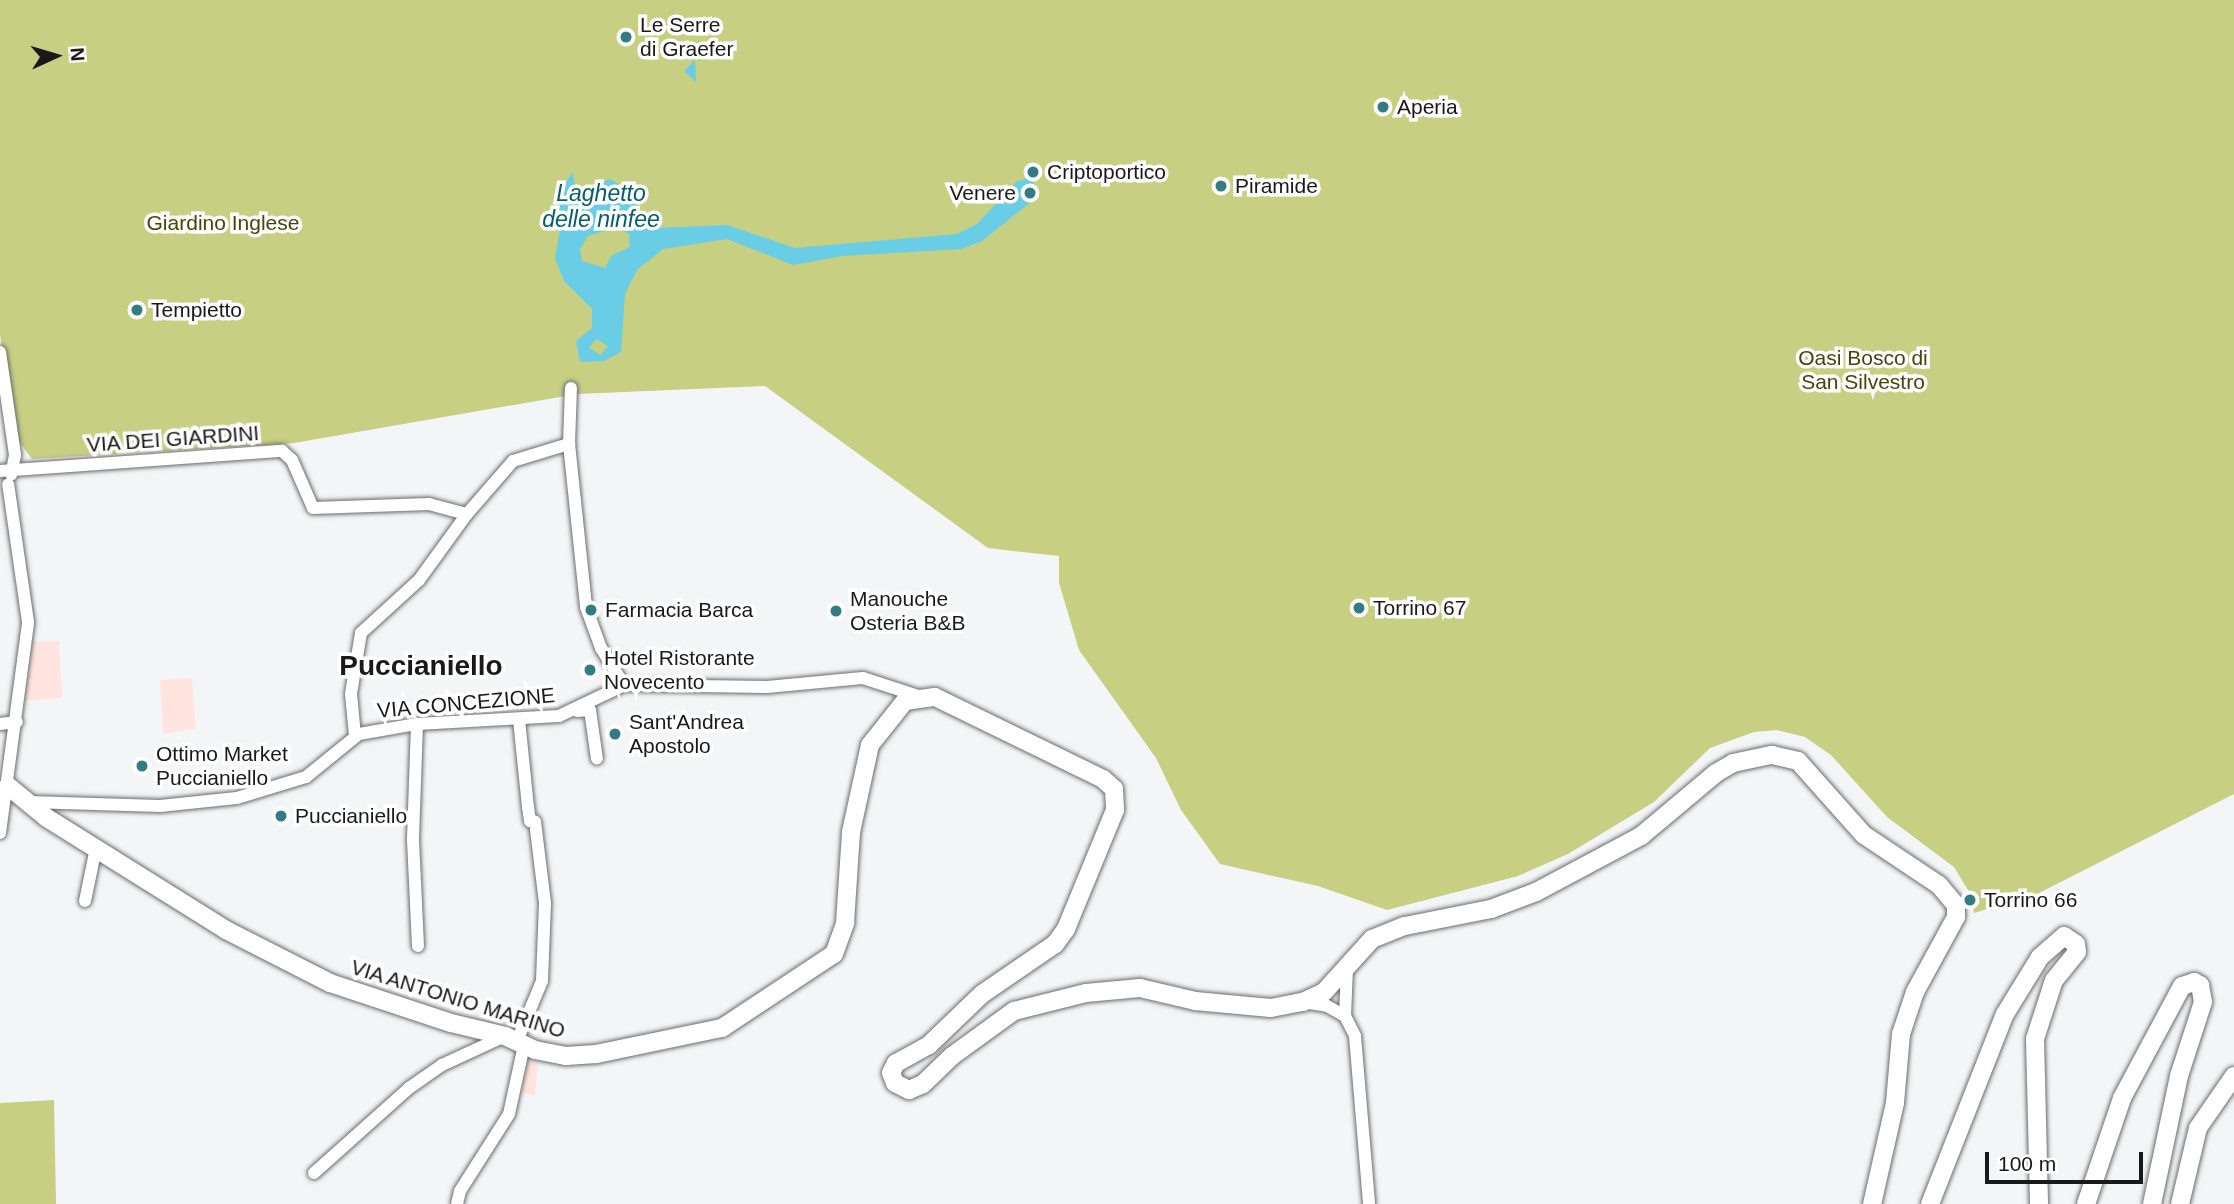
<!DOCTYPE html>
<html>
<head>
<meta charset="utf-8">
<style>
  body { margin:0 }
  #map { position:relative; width:2234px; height:1204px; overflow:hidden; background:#f4f5f7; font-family:Arial,sans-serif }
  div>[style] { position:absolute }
  .industrial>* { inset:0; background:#ffe4df }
  .green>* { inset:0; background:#c6cf82 }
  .water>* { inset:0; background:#68cde5 }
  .roads { filter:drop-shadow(0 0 2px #6c6c6e) drop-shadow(0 0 2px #6c6c6e) }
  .street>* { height:12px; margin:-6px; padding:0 6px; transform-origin:6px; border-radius:6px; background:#fff }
  .secondary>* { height:18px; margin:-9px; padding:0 9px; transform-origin:9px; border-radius:9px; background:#fff }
  .dots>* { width:19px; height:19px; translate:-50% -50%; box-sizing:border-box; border:4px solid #fff; border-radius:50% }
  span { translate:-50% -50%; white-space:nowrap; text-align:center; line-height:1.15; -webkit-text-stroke:7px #fff; paint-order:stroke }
  .poi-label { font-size:21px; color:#19191a }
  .left { translate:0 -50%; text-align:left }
  .right { translate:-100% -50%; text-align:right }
  .park-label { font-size:21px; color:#42470c }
  .street-label { font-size:21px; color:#19191a }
  .water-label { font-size:23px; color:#025e6f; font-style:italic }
  .district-label { font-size:28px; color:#19191a; font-weight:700 }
  .north { position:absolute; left:21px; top:21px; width:70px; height:70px; -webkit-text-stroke:5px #fff; paint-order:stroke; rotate:86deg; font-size:19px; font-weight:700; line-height:28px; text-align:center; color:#19191a }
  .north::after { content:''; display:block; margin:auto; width:24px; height:32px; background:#19191a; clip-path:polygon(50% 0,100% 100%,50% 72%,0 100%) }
  .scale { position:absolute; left:1985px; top:1152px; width:158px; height:32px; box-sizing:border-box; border:4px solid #19191a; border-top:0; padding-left:9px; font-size:21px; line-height:24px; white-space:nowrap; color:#19191a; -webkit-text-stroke:5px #fff; paint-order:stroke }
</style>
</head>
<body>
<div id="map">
  <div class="industrial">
    <div style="clip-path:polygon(59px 641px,62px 698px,20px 701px,26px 642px)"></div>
    <div style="clip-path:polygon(192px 678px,196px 729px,163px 734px,160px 680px)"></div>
    <div style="clip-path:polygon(527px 1060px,538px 1062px,535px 1096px,521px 1092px)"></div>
  </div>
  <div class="green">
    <div style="clip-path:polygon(0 0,2234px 0,2234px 794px,2037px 894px,1974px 913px,1971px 895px,1954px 867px,1887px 817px,1831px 755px,1805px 737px,1777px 730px,1754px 732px,1710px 748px,1654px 802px,1568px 854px,1518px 876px,1387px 910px,1318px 886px,1220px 864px,1181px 810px,1156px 758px,1079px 650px,1059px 583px,1059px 556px,988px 548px,765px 386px,577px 394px,294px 443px,32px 459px,18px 440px,0 335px)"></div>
    <div style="clip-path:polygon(54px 1100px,56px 1204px,0 1204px,0 1103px)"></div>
  </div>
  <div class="water">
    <div style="clip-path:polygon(695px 60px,696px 82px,684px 71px)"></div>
    <div style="clip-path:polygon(evenodd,572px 172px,575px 184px,582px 189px,610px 179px,617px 183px,656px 228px,727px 225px,795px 248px,957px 234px,977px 224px,1017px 181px,1030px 178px,1036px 188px,1032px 201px,982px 241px,962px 249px,842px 256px,793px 265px,727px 239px,663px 249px,637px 270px,625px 294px,621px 352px,604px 361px,580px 362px,576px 341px,592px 328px,592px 309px,564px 281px,555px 258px,562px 218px,557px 199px,572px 172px,617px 227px,629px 234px,630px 247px,612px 255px,605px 268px,582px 261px,580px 249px,588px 236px,617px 227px,572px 172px,596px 339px,608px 346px,601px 355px,589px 348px,596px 339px)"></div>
  </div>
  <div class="roads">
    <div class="street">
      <div style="left:0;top:352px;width:104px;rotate:81.7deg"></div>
      <div style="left:15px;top:455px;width:20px;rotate:101deg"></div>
      <div style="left:569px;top:444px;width:56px;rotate:-88deg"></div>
      <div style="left:0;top:471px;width:283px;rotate:-4.1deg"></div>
      <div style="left:282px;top:451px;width:13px;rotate:42deg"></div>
      <div style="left:292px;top:460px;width:52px;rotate:66.4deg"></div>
      <div style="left:313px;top:508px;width:116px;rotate:-2deg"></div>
      <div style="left:429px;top:504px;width:39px;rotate:15deg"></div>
      <div style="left:467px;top:514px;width:70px;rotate:-49deg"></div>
      <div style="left:513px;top:461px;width:59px;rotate:-16.9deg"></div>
      <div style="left:569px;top:444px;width:164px;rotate:84deg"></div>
      <div style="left:586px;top:607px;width:44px;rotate:69.9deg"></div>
      <div style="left:601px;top:648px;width:44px;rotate:58.1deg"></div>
      <div style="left:577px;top:711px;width:13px;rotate:-4deg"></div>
      <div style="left:590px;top:710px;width:49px;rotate:81.9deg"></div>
      <div style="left:0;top:724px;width:17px;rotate:-7deg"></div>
      <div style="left:417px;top:724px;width:116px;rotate:92deg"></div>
      <div style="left:413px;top:840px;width:106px;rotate:87.3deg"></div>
      <div style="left:355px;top:736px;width:42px;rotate:-95.4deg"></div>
      <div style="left:351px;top:694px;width:62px;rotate:-80.7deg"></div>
      <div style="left:361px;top:633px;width:79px;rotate:-42.4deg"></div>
      <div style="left:419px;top:580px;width:82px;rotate:-54deg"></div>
      <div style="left:29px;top:802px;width:131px;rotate:1.7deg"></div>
      <div style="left:160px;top:806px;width:77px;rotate:-5.9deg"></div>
      <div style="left:237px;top:798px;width:72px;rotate:-16.9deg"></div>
      <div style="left:306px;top:777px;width:68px;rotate:-39.1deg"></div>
      <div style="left:359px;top:734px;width:59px;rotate:-9.8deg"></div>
      <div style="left:417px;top:724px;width:142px;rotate:-3.2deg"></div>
      <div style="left:559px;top:716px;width:72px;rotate:-25.5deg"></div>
      <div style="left:624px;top:685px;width:143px;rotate:0.8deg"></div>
      <div style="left:767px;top:687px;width:96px;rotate:-5.4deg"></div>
      <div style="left:863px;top:678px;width:58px;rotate:18.1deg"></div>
      <div style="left:0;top:833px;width:213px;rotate:-82.4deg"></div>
      <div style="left:28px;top:622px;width:139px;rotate:-98.2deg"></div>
      <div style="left:85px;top:901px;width:54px;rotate:-78.3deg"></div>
      <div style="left:1303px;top:1002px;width:24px;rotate:9deg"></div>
      <div style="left:1327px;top:1006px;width:21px;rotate:29deg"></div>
      <div style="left:1345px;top:1016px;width:22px;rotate:63deg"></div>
      <div style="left:1355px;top:1036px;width:169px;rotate:85.2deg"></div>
      <div style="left:1345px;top:1016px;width:48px;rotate:-87.6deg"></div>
      <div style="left:517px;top:1041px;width:65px;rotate:-67.4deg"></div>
      <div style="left:542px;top:981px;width:78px;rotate:-87.8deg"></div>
      <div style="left:545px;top:903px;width:82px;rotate:-97deg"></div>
      <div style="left:535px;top:822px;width:5px;rotate:-169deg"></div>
      <div style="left:530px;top:821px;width:14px;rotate:-98deg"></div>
      <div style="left:528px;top:807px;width:87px;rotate:-95.9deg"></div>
      <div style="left:314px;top:1173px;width:127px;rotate:-41.8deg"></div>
      <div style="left:409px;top:1088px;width:40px;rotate:-34.9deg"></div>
      <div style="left:442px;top:1065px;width:69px;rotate:-24.7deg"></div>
      <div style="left:457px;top:1204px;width:13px;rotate:-77deg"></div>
      <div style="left:460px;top:1191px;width:91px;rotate:-57.5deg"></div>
      <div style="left:509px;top:1114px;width:71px;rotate:-77.7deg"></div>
    </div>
    <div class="secondary">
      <div style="left:8px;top:786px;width:50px;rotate:39.4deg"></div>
      <div style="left:47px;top:818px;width:211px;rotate:32deg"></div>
      <div style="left:226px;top:930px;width:117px;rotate:27deg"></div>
      <div style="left:330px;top:983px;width:127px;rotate:18.3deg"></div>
      <div style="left:451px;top:1023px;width:56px;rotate:13.5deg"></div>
      <div style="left:505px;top:1036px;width:33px;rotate:25deg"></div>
      <div style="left:535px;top:1050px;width:32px;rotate:11deg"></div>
      <div style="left:566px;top:1056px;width:30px;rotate:-4deg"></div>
      <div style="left:596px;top:1054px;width:129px;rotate:-11.7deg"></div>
      <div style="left:722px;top:1028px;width:134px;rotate:-33.5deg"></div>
      <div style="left:834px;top:954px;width:33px;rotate:-70deg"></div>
      <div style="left:845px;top:923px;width:91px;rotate:-86.2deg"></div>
      <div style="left:851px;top:832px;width:89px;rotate:-77.7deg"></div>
      <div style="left:870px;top:745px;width:56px;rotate:-51.5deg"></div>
      <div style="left:905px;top:701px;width:30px;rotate:-8deg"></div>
      <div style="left:935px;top:697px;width:187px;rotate:26deg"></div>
      <div style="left:1103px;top:779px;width:15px;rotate:42deg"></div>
      <div style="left:1114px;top:789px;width:21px;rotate:87deg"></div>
      <div style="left:1115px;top:810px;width:129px;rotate:112.4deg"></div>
      <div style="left:1066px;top:929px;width:19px;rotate:126deg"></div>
      <div style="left:1055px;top:944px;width:88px;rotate:145.6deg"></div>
      <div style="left:982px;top:994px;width:74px;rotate:136.1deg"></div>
      <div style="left:929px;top:1045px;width:38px;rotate:151deg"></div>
      <div style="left:896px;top:1063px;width:11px;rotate:117deg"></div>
      <div style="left:891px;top:1073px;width:11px;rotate:68deg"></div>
      <div style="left:895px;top:1083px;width:16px;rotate:27deg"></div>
      <div style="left:909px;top:1090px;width:15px;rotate:-23deg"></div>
      <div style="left:923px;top:1084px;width:40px;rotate:-44deg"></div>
      <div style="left:952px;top:1056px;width:77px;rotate:-36deg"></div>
      <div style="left:1014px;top:1011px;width:74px;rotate:-14deg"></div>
      <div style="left:1086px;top:993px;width:54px;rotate:-5.3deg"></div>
      <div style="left:1140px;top:988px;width:57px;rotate:13.3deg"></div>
      <div style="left:1195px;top:1001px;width:76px;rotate:5.3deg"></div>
      <div style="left:1271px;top:1008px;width:33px;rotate:-11deg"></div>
      <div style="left:1303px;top:1002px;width:23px;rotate:-25deg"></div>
      <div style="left:1324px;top:992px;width:72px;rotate:-47.8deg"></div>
      <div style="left:1372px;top:939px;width:35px;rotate:-22deg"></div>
      <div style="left:1405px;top:926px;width:88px;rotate:-11.2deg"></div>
      <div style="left:1491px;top:909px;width:48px;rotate:-20.7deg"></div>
      <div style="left:1536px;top:892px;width:119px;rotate:-28.1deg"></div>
      <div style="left:1641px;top:836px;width:98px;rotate:-40deg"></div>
      <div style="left:1716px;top:773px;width:20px;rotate:-30deg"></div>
      <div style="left:1733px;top:763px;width:40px;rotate:-12deg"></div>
      <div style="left:1772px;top:755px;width:27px;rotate:13deg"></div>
      <div style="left:1798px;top:761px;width:99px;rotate:48.3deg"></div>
      <div style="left:1864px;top:835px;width:90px;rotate:33.7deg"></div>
      <div style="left:1939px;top:885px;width:26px;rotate:50deg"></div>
      <div style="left:1956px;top:905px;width:12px;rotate:90deg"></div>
      <div style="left:1956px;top:917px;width:85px;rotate:118.7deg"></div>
      <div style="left:1915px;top:992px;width:44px;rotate:108.4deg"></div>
      <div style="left:1901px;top:1034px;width:69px;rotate:95deg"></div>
      <div style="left:1895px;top:1103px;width:104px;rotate:102.8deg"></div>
      <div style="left:1930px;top:1204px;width:204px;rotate:-68.5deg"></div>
      <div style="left:2005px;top:1014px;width:67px;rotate:-58.4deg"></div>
      <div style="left:2040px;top:957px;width:32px;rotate:-41deg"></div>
      <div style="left:2064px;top:936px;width:14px;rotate:34deg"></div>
      <div style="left:2076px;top:944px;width:8px;rotate:83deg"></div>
      <div style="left:2077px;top:952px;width:36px;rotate:129deg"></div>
      <div style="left:2054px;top:980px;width:62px;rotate:107.9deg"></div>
      <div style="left:2035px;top:1039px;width:165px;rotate:88.6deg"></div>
      <div style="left:2086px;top:1204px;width:112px;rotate:-71.2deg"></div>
      <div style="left:2122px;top:1098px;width:127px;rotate:-61.8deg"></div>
      <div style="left:2182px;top:986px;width:13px;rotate:-18deg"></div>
      <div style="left:2194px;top:982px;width:7px;rotate:27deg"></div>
      <div style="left:2200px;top:985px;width:17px;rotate:80deg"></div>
      <div style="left:2203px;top:1002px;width:78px;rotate:108deg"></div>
      <div style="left:2179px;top:1076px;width:131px;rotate:101.9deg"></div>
      <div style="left:2180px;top:1204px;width:78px;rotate:-76.7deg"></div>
      <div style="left:2198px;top:1128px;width:63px;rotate:-55.3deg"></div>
    </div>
  </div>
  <div class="dots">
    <div style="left:626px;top:37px;background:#337c83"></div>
    <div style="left:1383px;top:107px;background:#337c83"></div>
    <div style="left:1033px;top:172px;background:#337c83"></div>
    <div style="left:1221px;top:186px;background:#337c83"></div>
    <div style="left:1030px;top:193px;background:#337c83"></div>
    <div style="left:137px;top:310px;background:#337c83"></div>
    <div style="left:1359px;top:608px;background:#337c83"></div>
    <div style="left:591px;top:610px;background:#337c83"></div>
    <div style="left:836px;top:611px;background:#337c83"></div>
    <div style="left:590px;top:670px;background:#337c83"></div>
    <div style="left:615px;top:734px;background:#337c83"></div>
    <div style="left:142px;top:766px;background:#337c83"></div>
    <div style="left:281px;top:816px;background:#337c83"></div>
    <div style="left:1970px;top:900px;background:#337c83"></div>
  </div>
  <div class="poi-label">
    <span class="left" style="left:640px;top:37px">Le Serre<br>di Graefer</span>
    <span class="left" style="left:1397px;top:107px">Aperia</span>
    <span class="left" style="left:1047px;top:172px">Criptoportico</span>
    <span class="left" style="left:1235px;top:186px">Piramide</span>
    <span class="right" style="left:1016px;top:193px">Venere</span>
    <span class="left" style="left:151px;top:310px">Tempietto</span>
    <span class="left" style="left:850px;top:611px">Manouche<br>Osteria B&amp;B</span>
    <span class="left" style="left:1373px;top:608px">Torrino 67</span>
    <span class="left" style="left:605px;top:610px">Farmacia Barca</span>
    <span class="left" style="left:604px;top:670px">Hotel Ristorante<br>Novecento</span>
    <span class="left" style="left:629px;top:734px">Sant'Andrea<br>Apostolo</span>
    <span class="left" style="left:156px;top:766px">Ottimo Market<br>Puccianiello</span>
    <span class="left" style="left:295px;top:816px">Puccianiello</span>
    <span class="left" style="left:1984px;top:900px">Torrino 66</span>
  </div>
  <div class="park-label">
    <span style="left:223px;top:223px">Giardino Inglese</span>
    <span style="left:1863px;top:370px">Oasi Bosco di<br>San Silvestro</span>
  </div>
  <div class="street-label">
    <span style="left:173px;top:439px;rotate:-4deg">VIA DEI GIARDINI</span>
    <span style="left:466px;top:703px;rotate:-5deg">VIA CONCEZIONE</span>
    <span style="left:458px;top:999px;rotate:17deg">VIA ANTONIO MARINO</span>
  </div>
  <div class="water-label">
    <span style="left:601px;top:206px">Laghetto<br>delle ninfee</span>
  </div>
  <div class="district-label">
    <span style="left:421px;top:666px">Puccianiello</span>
  </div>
  <div class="north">N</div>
  <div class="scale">100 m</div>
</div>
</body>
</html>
